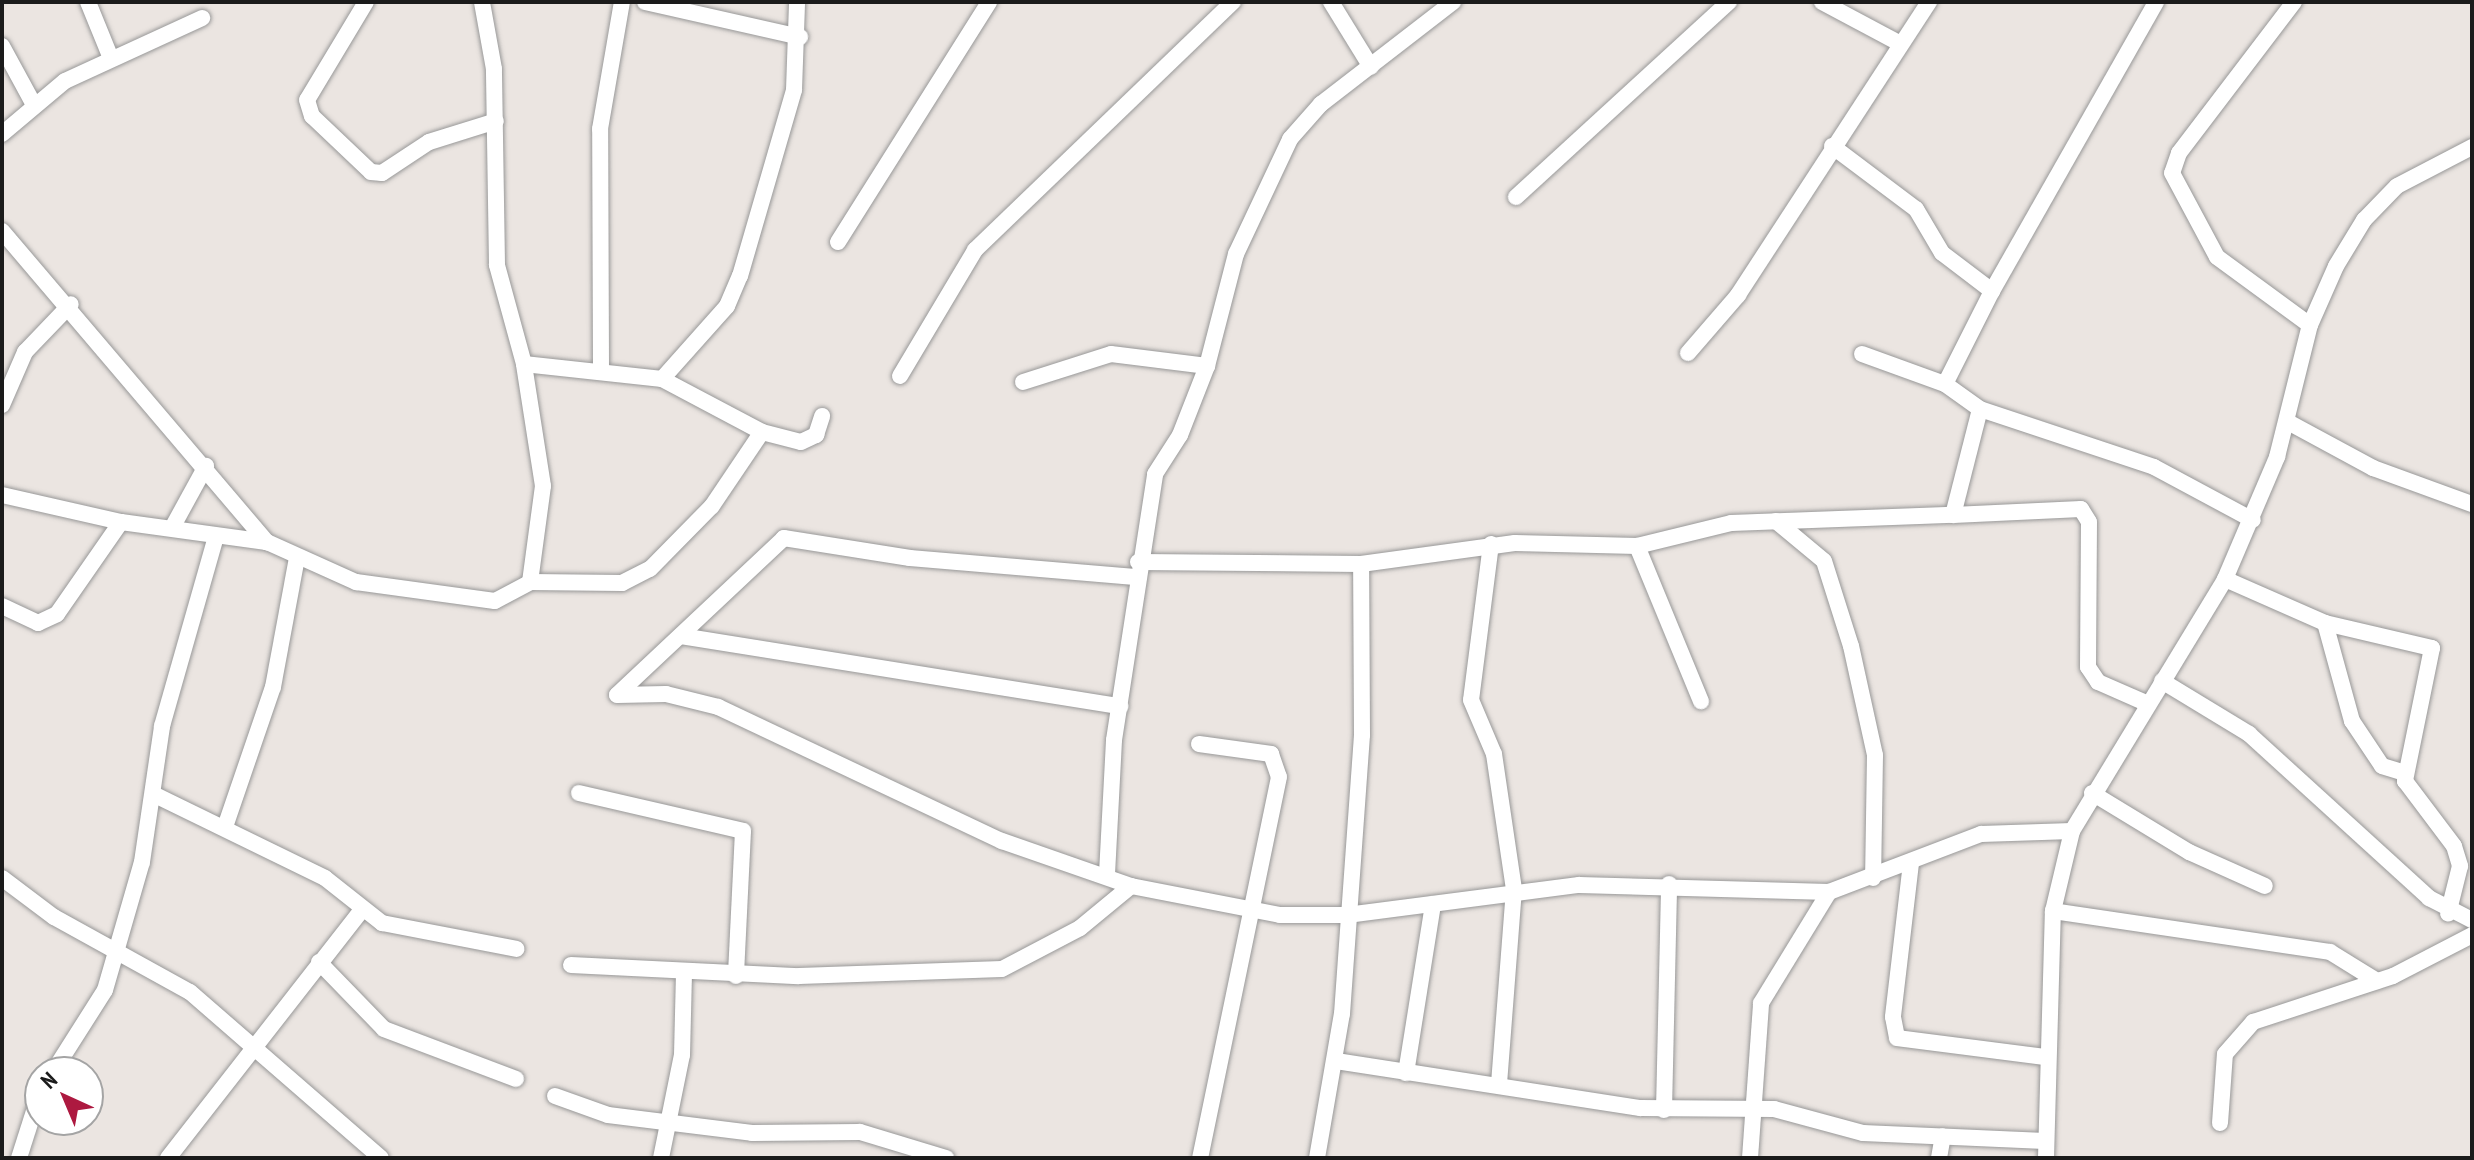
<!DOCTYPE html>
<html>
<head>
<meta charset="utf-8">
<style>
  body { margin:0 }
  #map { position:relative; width:2474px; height:1160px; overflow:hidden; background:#ebe5e1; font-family:"PT Sans Narrow",sans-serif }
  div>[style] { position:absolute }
  .roads { filter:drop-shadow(0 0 2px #989898) drop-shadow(0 0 2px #989898) }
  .minor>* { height:16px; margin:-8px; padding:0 8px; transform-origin:8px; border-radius:8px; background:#fff }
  span { translate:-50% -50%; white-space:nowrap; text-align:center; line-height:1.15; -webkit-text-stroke:6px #fff; paint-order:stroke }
  .frame { position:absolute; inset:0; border:4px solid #1b1b1b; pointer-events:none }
  .north { position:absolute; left:24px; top:1056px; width:80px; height:80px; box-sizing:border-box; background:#fff; border:2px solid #a4a4a4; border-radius:50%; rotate:316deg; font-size:22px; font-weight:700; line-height:32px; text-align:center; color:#1b1b1b }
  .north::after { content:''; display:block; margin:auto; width:28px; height:36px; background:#ad1940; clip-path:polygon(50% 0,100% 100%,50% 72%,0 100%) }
</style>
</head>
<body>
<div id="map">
  <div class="roads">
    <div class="minor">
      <div style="left:88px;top:2px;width:58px;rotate:67.8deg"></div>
      <div style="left:366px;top:2px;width:114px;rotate:121deg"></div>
      <div style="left:307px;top:100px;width:17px;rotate:73deg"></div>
      <div style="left:312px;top:116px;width:81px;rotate:43.5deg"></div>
      <div style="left:371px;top:172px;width:11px;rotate:5deg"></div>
      <div style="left:382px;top:173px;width:56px;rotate:-33.4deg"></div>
      <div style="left:429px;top:142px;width:70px;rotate:-17.4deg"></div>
      <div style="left:645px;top:2px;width:159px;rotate:12.7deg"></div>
      <div style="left:1331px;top:2px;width:76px;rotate:58.4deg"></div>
      <div style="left:1822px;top:2px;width:85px;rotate:28.1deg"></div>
      <div style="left:2294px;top:2px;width:190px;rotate:127.3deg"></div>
      <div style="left:2179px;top:153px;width:21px;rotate:109deg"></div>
      <div style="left:2172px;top:173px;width:95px;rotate:61.8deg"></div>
      <div style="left:2217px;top:257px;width:115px;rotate:36.2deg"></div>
      <div style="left:2px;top:46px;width:67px;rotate:61.5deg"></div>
      <div style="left:2px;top:134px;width:82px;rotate:-40.1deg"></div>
      <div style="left:65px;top:81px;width:151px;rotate:-24.7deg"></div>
      <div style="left:1832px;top:146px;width:105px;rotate:36.9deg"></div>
      <div style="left:1916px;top:209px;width:51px;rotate:59.4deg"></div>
      <div style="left:1942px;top:253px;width:63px;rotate:37.2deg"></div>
      <div style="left:1992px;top:291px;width:104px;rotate:116.8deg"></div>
      <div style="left:1945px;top:384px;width:43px;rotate:35.5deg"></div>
      <div style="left:1980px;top:409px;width:183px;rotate:18.4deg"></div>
      <div style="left:2154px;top:467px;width:112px;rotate:28.2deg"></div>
      <div style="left:1516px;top:197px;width:289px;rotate:-42.5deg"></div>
      <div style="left:2px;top:231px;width:409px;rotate:49.6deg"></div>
      <div style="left:838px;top:242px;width:284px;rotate:-57.8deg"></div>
      <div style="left:1992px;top:291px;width:332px;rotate:-60.4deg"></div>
      <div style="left:1688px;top:353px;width:77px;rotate:-49.2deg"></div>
      <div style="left:1738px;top:295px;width:350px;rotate:-56.9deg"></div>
      <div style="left:1862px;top:354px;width:88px;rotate:19.9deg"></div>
      <div style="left:524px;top:364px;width:139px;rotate:6.2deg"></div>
      <div style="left:662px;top:379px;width:113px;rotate:27.9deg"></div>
      <div style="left:762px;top:432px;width:40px;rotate:14.4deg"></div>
      <div style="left:801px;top:442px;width:17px;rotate:-25deg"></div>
      <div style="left:816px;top:435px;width:20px;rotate:-72deg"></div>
      <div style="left:601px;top:368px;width:239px;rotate:-90.2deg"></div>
      <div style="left:600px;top:129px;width:129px;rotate:-80.2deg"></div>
      <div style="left:900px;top:376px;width:147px;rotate:-59.2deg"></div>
      <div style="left:975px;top:250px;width:358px;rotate:-43.9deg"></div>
      <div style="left:662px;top:379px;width:98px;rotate:-48.3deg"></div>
      <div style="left:727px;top:306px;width:33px;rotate:-67deg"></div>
      <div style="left:740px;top:276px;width:194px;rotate:-73.8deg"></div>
      <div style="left:794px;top:90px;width:88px;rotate:-88deg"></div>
      <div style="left:1023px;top:382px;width:92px;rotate:-17.7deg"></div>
      <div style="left:1111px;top:354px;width:97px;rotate:7.1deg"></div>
      <div style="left:2px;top:405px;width:58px;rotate:-66.5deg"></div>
      <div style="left:25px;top:352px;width:66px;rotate:-46.2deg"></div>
      <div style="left:2288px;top:422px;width:97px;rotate:28.4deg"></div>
      <div style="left:2373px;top:468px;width:105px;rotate:20deg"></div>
      <div style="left:2px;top:495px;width:122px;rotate:12.8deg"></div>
      <div style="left:121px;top:522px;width:147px;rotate:7.8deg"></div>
      <div style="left:267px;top:542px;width:98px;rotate:24.2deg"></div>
      <div style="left:356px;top:582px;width:140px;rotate:7.8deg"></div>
      <div style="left:495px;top:601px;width:40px;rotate:-28deg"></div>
      <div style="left:530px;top:582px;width:97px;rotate:-82.3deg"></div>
      <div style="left:543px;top:486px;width:123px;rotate:-98.9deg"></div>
      <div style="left:524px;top:364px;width:103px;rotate:-105.3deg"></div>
      <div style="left:497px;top:265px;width:196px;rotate:-90.9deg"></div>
      <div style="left:494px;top:69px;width:68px;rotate:-100.2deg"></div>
      <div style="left:1953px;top:515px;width:128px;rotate:-2.7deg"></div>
      <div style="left:2081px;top:509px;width:15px;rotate:58deg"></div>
      <div style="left:2089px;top:522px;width:145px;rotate:90.4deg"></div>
      <div style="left:2088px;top:667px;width:18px;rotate:56deg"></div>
      <div style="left:2098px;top:682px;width:52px;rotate:23.6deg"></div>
      <div style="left:1776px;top:521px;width:62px;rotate:39.8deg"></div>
      <div style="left:1824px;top:561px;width:89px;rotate:72.4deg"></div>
      <div style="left:1851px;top:646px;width:112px;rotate:77.6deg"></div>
      <div style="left:1875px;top:755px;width:123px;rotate:90.9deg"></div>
      <div style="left:172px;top:528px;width:71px;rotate:-61.3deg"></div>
      <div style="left:1491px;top:544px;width:157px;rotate:97.3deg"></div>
      <div style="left:1471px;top:700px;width:59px;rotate:66.9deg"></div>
      <div style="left:1494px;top:754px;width:136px;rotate:81.6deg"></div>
      <div style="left:1514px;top:889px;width:195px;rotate:94.4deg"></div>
      <div style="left:1637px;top:546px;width:168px;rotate:67.6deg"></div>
      <div style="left:1138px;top:562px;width:223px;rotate:0.5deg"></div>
      <div style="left:1361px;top:564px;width:155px;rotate:-7.8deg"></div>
      <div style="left:1515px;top:543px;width:122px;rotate:1.4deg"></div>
      <div style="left:1637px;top:546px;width:97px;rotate:-13.7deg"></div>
      <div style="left:1731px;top:523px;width:222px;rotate:-2.1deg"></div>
      <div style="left:1953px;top:515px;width:109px;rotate:-75.7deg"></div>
      <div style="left:1135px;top:577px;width:226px;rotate:-175.2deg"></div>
      <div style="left:910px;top:558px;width:128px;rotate:-171deg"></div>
      <div style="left:784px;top:538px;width:229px;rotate:136.8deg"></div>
      <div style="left:617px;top:695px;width:49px;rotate:-1.2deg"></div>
      <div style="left:666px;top:694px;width:54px;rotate:14deg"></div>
      <div style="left:718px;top:707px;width:314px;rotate:25.3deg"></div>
      <div style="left:1002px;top:841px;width:137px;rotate:19.2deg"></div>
      <div style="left:1131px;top:886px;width:152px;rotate:11deg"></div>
      <div style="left:1280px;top:915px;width:67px"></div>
      <div style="left:1347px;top:915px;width:234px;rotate:-7.4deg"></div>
      <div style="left:1579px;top:885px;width:250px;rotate:1.6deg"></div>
      <div style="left:1829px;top:892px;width:163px;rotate:-20.9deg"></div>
      <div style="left:1981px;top:834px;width:91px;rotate:-1.9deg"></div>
      <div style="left:2225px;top:579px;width:109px;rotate:23.7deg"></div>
      <div style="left:2325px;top:623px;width:110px;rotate:13.2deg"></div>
      <div style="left:2432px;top:648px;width:136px;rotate:101.5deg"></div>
      <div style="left:2405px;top:781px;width:81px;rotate:53deg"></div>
      <div style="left:2454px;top:846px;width:21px;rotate:73deg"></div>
      <div style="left:2460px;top:866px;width:49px;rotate:104deg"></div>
      <div style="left:530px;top:582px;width:92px;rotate:0.6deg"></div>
      <div style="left:622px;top:583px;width:31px;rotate:-27deg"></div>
      <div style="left:650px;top:569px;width:88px;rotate:-45.5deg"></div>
      <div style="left:712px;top:506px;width:89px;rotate:-56deg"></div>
      <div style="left:2px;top:606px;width:40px;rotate:25deg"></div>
      <div style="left:38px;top:623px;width:21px;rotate:-25deg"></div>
      <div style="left:57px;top:614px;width:112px;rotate:-55.2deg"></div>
      <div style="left:2325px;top:623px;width:102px;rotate:74.6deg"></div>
      <div style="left:2352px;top:721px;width:54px;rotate:56.3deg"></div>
      <div style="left:2382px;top:766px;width:24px;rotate:17deg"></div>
      <div style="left:681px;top:636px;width:445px;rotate:9.1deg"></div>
      <div style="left:2162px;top:681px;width:102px;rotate:31.3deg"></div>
      <div style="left:2249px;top:734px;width:244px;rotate:42.3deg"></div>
      <div style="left:2429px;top:898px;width:48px;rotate:27.1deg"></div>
      <div style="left:1199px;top:744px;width:73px;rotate:7.9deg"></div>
      <div style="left:1271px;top:754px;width:24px;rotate:71deg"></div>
      <div style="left:1279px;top:777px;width:389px;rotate:101.7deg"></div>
      <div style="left:579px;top:793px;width:168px;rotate:13deg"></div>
      <div style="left:743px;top:831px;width:145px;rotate:92.8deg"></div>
      <div style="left:2092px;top:793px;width:114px;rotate:31.3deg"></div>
      <div style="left:2189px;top:852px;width:83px;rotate:24.1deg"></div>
      <div style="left:153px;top:794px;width:191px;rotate:26deg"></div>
      <div style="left:325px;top:878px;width:73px;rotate:38.3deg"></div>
      <div style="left:382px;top:923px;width:137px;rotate:10.9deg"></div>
      <div style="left:225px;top:827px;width:148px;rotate:-71.1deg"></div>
      <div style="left:273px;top:687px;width:132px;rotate:-79.5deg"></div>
      <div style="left:1911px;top:863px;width:155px;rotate:96.7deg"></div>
      <div style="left:1893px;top:1017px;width:21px;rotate:79deg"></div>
      <div style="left:1897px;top:1038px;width:149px;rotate:7.3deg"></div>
      <div style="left:1107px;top:874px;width:134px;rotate:-87deg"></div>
      <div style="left:1114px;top:740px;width:269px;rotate:-81.2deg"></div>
      <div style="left:1155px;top:474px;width:46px;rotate:-57.3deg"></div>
      <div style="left:1180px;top:435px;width:74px;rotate:-68.6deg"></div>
      <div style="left:1207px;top:366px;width:116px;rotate:-75.5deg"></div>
      <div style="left:1236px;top:254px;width:127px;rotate:-64.8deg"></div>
      <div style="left:1290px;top:139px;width:47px;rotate:-48.5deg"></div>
      <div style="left:1321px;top:104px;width:167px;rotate:-37.7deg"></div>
      <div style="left:2px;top:878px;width:65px;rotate:36.9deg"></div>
      <div style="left:54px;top:917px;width:155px;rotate:28.9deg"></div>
      <div style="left:190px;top:992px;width:253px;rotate:41deg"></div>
      <div style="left:2053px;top:911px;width:280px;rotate:8.4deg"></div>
      <div style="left:2330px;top:952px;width:55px;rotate:31.7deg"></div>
      <div style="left:319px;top:962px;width:93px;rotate:45.9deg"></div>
      <div style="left:384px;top:1029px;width:141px;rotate:20.7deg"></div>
      <div style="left:571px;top:965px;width:228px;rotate:2.8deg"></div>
      <div style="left:799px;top:976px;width:203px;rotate:-2deg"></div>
      <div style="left:1002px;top:969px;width:88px;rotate:-27.7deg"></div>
      <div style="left:1080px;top:928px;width:66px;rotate:-39.5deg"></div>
      <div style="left:1336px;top:1061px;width:308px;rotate:8.8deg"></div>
      <div style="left:1640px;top:1108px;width:134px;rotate:0.4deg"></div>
      <div style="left:1774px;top:1109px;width:92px;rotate:15.1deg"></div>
      <div style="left:1863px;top:1133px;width:182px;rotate:2.5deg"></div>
      <div style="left:53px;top:1072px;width:97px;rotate:-57.6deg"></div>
      <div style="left:105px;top:990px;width:133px;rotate:-73.9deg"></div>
      <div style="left:142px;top:862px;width:137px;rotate:-81.6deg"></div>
      <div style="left:162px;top:726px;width:197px;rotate:-74.1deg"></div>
      <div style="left:1406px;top:1073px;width:171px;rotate:-80.9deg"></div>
      <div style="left:555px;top:1096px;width:56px;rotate:19.7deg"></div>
      <div style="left:608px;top:1115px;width:145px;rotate:7.1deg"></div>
      <div style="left:752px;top:1133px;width:108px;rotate:-0.5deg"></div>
      <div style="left:860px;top:1132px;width:90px;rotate:16.8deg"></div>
      <div style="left:1664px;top:1110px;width:226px;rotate:-88.7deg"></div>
      <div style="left:2220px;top:1123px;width:69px;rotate:-85.9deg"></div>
      <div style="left:2225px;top:1054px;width:43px;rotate:-48.8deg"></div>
      <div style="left:2253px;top:1022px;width:147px;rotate:-18.2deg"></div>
      <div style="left:2393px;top:976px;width:89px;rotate:-27.4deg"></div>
      <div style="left:19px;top:1158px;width:69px;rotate:-72.3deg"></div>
      <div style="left:168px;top:1158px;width:315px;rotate:-52deg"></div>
      <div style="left:661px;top:1158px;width:105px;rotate:-78.5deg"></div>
      <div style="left:682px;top:1055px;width:80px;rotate:-88.6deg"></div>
      <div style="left:1317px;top:1158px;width:146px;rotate:-80.2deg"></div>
      <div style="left:1342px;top:1014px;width:280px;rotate:-85.9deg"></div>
      <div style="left:1362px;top:735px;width:171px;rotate:-90.3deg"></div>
      <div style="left:1750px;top:1158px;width:155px;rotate:-85.9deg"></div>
      <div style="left:1761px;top:1003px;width:130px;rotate:-58.5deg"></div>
      <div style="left:1939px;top:1158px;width:22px;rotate:-80deg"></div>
      <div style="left:2046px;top:1158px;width:247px;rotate:-88.4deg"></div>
      <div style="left:2053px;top:911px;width:82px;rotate:-76.6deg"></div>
      <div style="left:2072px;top:831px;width:295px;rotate:-58.7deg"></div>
      <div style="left:2225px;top:579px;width:133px;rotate:-66.9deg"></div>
      <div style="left:2277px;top:457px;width:136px;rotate:-76deg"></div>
      <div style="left:2310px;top:325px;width:64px;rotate:-66.2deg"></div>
      <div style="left:2336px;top:266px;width:54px;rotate:-58.7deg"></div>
      <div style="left:2364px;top:220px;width:47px;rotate:-45.9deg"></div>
      <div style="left:2397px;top:186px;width:85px;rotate:-27.5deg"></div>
    </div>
  </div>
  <div class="frame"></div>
  <div class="north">N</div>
</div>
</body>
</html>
